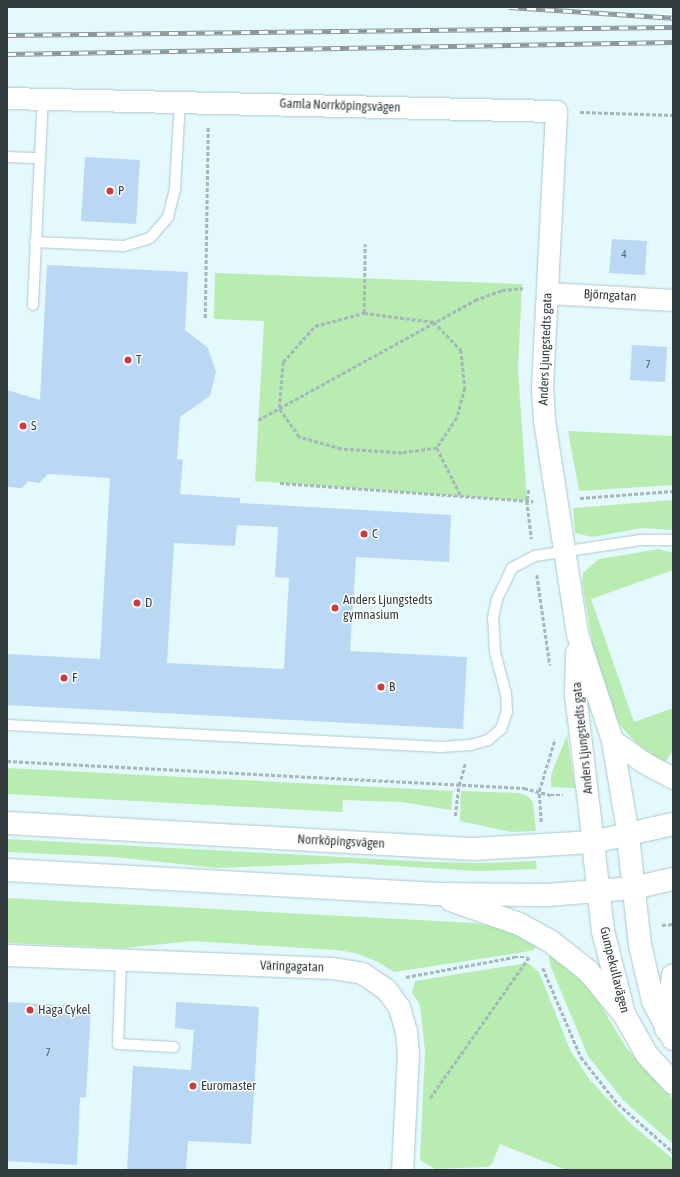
<!DOCTYPE html>
<html>
<head>
<meta charset="utf-8">
<style>
  body { margin:0 }
  #map { position:relative; width:680px; height:1177px; overflow:hidden; background:#e3f9fd; font-family:"Asap Condensed",sans-serif }
  div>[style] { position:absolute }
  .green>* { inset:0; background:#b9ecb1 }
  .building>* { inset:0; background:#bad8f3 }
  .path>* { height:2.5px; margin-top:-1.25px; transform-origin:0; background:repeating-linear-gradient(90deg,#a5b7ba 0 4px,transparent 0 6px) }
  .roads { filter:drop-shadow(0 0 1px #adc8cd) drop-shadow(0 0 1px #adc8cd) }
  .lane>* { height:10px; margin:-5px; padding:0 5px; transform-origin:5px; border-radius:5px; background:#fff }
  .street>* { height:21px; margin:-10.5px; padding:0 10.5px; transform-origin:10.5px; border-radius:10.5px; background:#fff }
  .secondary>* { height:22px; margin:-11px; padding:0 11px; transform-origin:11px; border-radius:11px; background:#fff }
  .rail>* { height:4.5px; margin-top:-2.25px; transform-origin:0; background:repeating-linear-gradient(90deg,#fff 0 9px,#88989b 0 18px); box-sizing:border-box; border-block:1px solid #88989b }
  .dots>* { width:11px; height:11px; translate:-50% -50%; box-sizing:border-box; border:2px solid #fff; border-radius:50% }
  span { translate:-50% -50%; white-space:nowrap; text-align:center; line-height:1.15; -webkit-text-stroke:3px #fff; paint-order:stroke }
  .number-label { font-size:11px; color:#54646c }
  .number-label span { -webkit-text-stroke-width:0 }
  .street-label { font-size:13px; color:#323d3f }
  .poi-label { font-size:13px; color:#323d3f }
  .left { translate:0 -50%; text-align:left }
  .frame { position:absolute; inset:0; border:8px solid #323d3f; pointer-events:none }
</style>
</head>
<body>
<div id="map">
  <div class="green">
    <div style="clip-path:polygon(215px 273px,522px 284px,518px 369px,527px 501px,255px 481px,264px 321px,214px 319px)"></div>
    <div style="clip-path:polygon(568px 431px,673px 436px,673px 485px,579px 491px)"></div>
    <div style="clip-path:polygon(673px 500px,673px 530px,642px 528px,592px 537px,575px 533px,573px 508px)"></div>
    <div style="clip-path:polygon(659px 549px,673px 553px,673px 570px,591px 599px,634px 722px,673px 708px,673px 751px,664px 763px,635px 742px,619px 724px,605px 696px,596px 666px,582px 581px,583px 573px,599px 559px)"></div>
    <div style="clip-path:polygon(567px 735px,575px 788px,551px 787px,551px 775px)"></div>
    <div style="clip-path:polygon(7px 768px,453px 791px,451px 810px,402px 802px,343px 800px,342px 812px,7px 794px)"></div>
    <div style="clip-path:polygon(461px 791px,520px 793px,529px 797px,533px 803px,536px 831px,511px 832px,460px 821px)"></div>
    <div style="clip-path:polygon(7px 839px,432px 862px,482px 863px,536px 861px,537px 869px,478px 871px,349px 863px,217px 868px,114px 857px,7px 852px)"></div>
    <div style="clip-path:polygon(7px 898px,474px 923px,499px 927px,539px 944px,533px 950px,524px 952px,394px 972px,378px 962px,355px 953px,336px 950px,192px 941px,124px 948px,7px 943px)"></div>
    <div style="clip-path:polygon(553px 952px,592px 991px,627px 1049px,673px 1099px,673px 1144px,624px 1101px,588px 1056px,550px 965px,549px 957px)"></div>
    <div style="clip-path:polygon(528px 963px,539px 972px,571px 1052px,590px 1080px,631px 1124px,673px 1159px,673px 1170px,566px 1170px,500px 1144px,492px 1164px,488px 1167px,435px 1169px,420px 1160px,425px 1051px,420px 1005px,412px 993px,415px 981px)"></div>
  </div>
  <div class="building">
    <div style="clip-path:polygon(85px 157px,140px 160px,136px 224px,81px 221px)"></div>
    <div style="clip-path:polygon(612px 239px,647px 241px,645px 275px,609px 273px)"></div>
    <div style="clip-path:polygon(evenodd,47px 265px,188px 272px,185px 330px,208px 348px,216px 372px,210px 396px,180px 417px,177px 459px,183px 460px,180px 494px,240px 498px,240px 503px,451px 515px,449px 562px,356px 557px,350px 651px,467px 657px,463px 729px,7px 705px,7px 654px,100px 659px,110px 478px,48px 474px,39px 483px,28px 481px,22px 488px,7px 487px,7px 390px,40px 400px,47px 265px,237px 525px,278px 527px,275px 577px,289px 578px,284px 669px,167px 663px,174px 543px,235px 546px,237px 525px)"></div>
    <div style="clip-path:polygon(632px 345px,667px 347px,665px 382px,630px 380px)"></div>
    <div style="clip-path:polygon(7px 1002px,91px 1007px,86px 1098px,80px 1097px,77px 1165px,7px 1161px)"></div>
    <div style="clip-path:polygon(176px 1002px,259px 1007px,251px 1144px,188px 1141px,186px 1170px,127px 1170px,133px 1066px,191px 1070px,194px 1030px,175px 1028px)"></div>
  </div>
  <div class="path">
    <div style="left:580px;top:112px;width:93px;rotate:1.8deg"></div>
    <div style="left:364px;top:313px;width:71px;rotate:7.3deg"></div>
    <div style="left:434px;top:322px;width:39px;rotate:46deg"></div>
    <div style="left:461px;top:350px;width:38px;rotate:84deg"></div>
    <div style="left:465px;top:388px;width:31px;rotate:105deg"></div>
    <div style="left:457px;top:418px;width:36px;rotate:124deg"></div>
    <div style="left:437px;top:448px;width:35px;rotate:172deg"></div>
    <div style="left:402px;top:453px;width:61px;rotate:-176.2deg"></div>
    <div style="left:341px;top:449px;width:44px;rotate:-164.1deg"></div>
    <div style="left:299px;top:437px;width:35px;rotate:-125deg"></div>
    <div style="left:279px;top:408px;width:46px;rotate:-85deg"></div>
    <div style="left:283px;top:362px;width:48px;rotate:-48.4deg"></div>
    <div style="left:315px;top:326px;width:51px;rotate:-14.9deg"></div>
    <div style="left:364px;top:313px;width:69px;rotate:-89.2deg"></div>
    <div style="left:205px;top:318px;width:191px;rotate:-89.1deg"></div>
    <div style="left:258px;top:420px;width:248px;rotate:-28.9deg"></div>
    <div style="left:475px;top:300px;width:29px;rotate:-20deg"></div>
    <div style="left:502px;top:290px;width:21px;rotate:-5deg"></div>
    <div style="left:437px;top:448px;width:54px;rotate:63.4deg"></div>
    <div style="left:280px;top:483px;width:254px;rotate:4.1deg"></div>
    <div style="left:529px;top:490px;width:11px;rotate:100deg"></div>
    <div style="left:527px;top:501px;width:38px;rotate:83deg"></div>
    <div style="left:580px;top:498px;width:93px;rotate:-4.3deg"></div>
    <div style="left:537px;top:575px;width:91px;rotate:81.8deg"></div>
    <div style="left:7px;top:761px;width:518px;rotate:2.99deg"></div>
    <div style="left:524px;top:788px;width:27px;rotate:15deg"></div>
    <div style="left:550px;top:795px;width:13px"></div>
    <div style="left:455px;top:816px;width:31px;rotate:-83deg"></div>
    <div style="left:459px;top:785px;width:22px;rotate:-74deg"></div>
    <div style="left:541px;top:822px;width:31px;rotate:-94deg"></div>
    <div style="left:539px;top:791px;width:54px;rotate:-72.9deg"></div>
    <div style="left:662px;top:925px;width:11px;rotate:-5deg"></div>
    <div style="left:543px;top:968px;width:97px;rotate:66.9deg"></div>
    <div style="left:581px;top:1057px;width:60px;rotate:51.8deg"></div>
    <div style="left:618px;top:1104px;width:73px;rotate:41.1deg"></div>
    <div style="left:406px;top:977px;width:110px;rotate:-10.5deg"></div>
    <div style="left:514px;top:957px;width:13px"></div>
    <div style="left:430px;top:1098px;width:172px;rotate:-54.9deg"></div>
  </div>
  <div class="roads">
    <div class="lane">
      <div style="left:7px;top:157px;width:33px;rotate:2deg"></div>
      <div style="left:40px;top:158px;width:61px;rotate:-87.2deg"></div>
      <div style="left:35px;top:242px;width:89px;rotate:2.6deg"></div>
      <div style="left:124px;top:246px;width:27px;rotate:-17deg"></div>
      <div style="left:150px;top:238px;width:28px;rotate:-49deg"></div>
      <div style="left:168px;top:217px;width:30px;rotate:-76deg"></div>
      <div style="left:175px;top:188px;width:87px;rotate:-86.7deg"></div>
      <div style="left:33px;top:305px;width:147px;rotate:-87.3deg"></div>
      <div style="left:7px;top:725px;width:435px;rotate:2.9deg"></div>
      <div style="left:441px;top:747px;width:30px;rotate:-4deg"></div>
      <div style="left:471px;top:745px;width:18px;rotate:-16deg"></div>
      <div style="left:488px;top:740px;width:17px;rotate:-40deg"></div>
      <div style="left:501px;top:729px;width:18px;rotate:-71deg"></div>
      <div style="left:507px;top:712px;width:18px;rotate:-93deg"></div>
      <div style="left:506px;top:694px;width:43px;rotate:-104.7deg"></div>
      <div style="left:495px;top:652px;width:34px;rotate:-93deg"></div>
      <div style="left:493px;top:618px;width:19px;rotate:-78deg"></div>
      <div style="left:497px;top:599px;width:34px;rotate:-64deg"></div>
      <div style="left:512px;top:568px;width:26px;rotate:-28deg"></div>
      <div style="left:535px;top:556px;width:107px;rotate:-8.6deg"></div>
      <div style="left:641px;top:540px;width:32px"></div>
      <div style="left:121px;top:960px;width:84px;rotate:92deg"></div>
      <div style="left:118px;top:1044px;width:56px;rotate:3.1deg"></div>
    </div>
    <div class="street">
      <div style="left:7px;top:98px;width:549px;rotate:1.36deg"></div>
      <div style="left:556px;top:111px;width:278px;rotate:92.9deg"></div>
      <div style="left:542px;top:389px;width:31px;rotate:86deg"></div>
      <div style="left:544px;top:420px;width:217px;rotate:81.2deg"></div>
      <div style="left:577px;top:634px;width:112px;rotate:71.7deg"></div>
      <div style="left:612px;top:740px;width:97px;rotate:80.5deg"></div>
      <div style="left:548px;top:293px;width:125px;rotate:3.2deg"></div>
      <div style="left:576px;top:652px;width:42px;rotate:91.4deg"></div>
      <div style="left:575px;top:694px;width:149px;rotate:83.1deg"></div>
      <div style="left:612px;top:740px;width:38px;rotate:35deg"></div>
      <div style="left:643px;top:762px;width:34px;rotate:28deg"></div>
      <div style="left:7px;top:955px;width:325px;rotate:2.3deg"></div>
      <div style="left:332px;top:968px;width:30px;rotate:9deg"></div>
      <div style="left:362px;top:973px;width:29px;rotate:34deg"></div>
      <div style="left:386px;top:989px;width:22px;rotate:54deg"></div>
      <div style="left:399px;top:1007px;width:25px;rotate:74deg"></div>
      <div style="left:406px;top:1031px;width:22px;rotate:85deg"></div>
      <div style="left:408px;top:1053px;width:117px;rotate:92.9deg"></div>
    </div>
    <div class="secondary">
      <div style="left:7px;top:823px;width:468px;rotate:3.2deg"></div>
      <div style="left:474px;top:849px;width:119px;rotate:-3.4deg"></div>
      <div style="left:593px;top:842px;width:82px;rotate:-12.7deg"></div>
      <div style="left:628px;top:836px;width:110px;rotate:83.7deg"></div>
      <div style="left:640px;top:945px;width:57px;rotate:76.9deg"></div>
      <div style="left:653px;top:1001px;width:43px;rotate:62.2deg"></div>
      <div style="left:593px;top:842px;width:90px;rotate:83.6deg"></div>
      <div style="left:603px;top:931px;width:86px;rotate:75.8deg"></div>
      <div style="left:624px;top:1014px;width:47px;rotate:60.7deg"></div>
      <div style="left:647px;top:1055px;width:38px;rotate:47deg"></div>
      <div style="left:7px;top:870px;width:427px;rotate:3.2deg"></div>
      <div style="left:433px;top:894px;width:115px;rotate:0.5deg"></div>
      <div style="left:548px;top:895px;width:85px;rotate:-4.7deg"></div>
      <div style="left:633px;top:888px;width:41px;rotate:-12.7deg"></div>
      <div style="left:451px;top:900px;width:72px;rotate:19.4deg"></div>
      <div style="left:519px;top:924px;width:35px;rotate:29deg"></div>
      <div style="left:550px;top:941px;width:48px;rotate:38.3deg"></div>
      <div style="left:588px;top:971px;width:52px;rotate:50.5deg"></div>
      <div style="left:666px;top:1029px;width:54px;rotate:-82.6deg"></div>
    </div>
  </div>
  <div class="rail">
    <div style="left:509px;top:7px;width:164px;rotate:3.8deg"></div>
    <div style="left:7px;top:35px;width:666px;rotate:-0.69deg"></div>
    <div style="left:7px;top:54px;width:666px;rotate:-1.03deg"></div>
  </div>
  <div class="dots">
    <div style="left:110px;top:191px;background:#cb3c40"></div>
    <div style="left:128px;top:360px;background:#cb3c40"></div>
    <div style="left:23px;top:426px;background:#cb3c40"></div>
    <div style="left:364px;top:534px;background:#cb3c40"></div>
    <div style="left:137px;top:603px;background:#cb3c40"></div>
    <div style="left:335px;top:608px;background:#cb3c40"></div>
    <div style="left:64px;top:678px;background:#cb3c40"></div>
    <div style="left:381px;top:687px;background:#cb3c40"></div>
    <div style="left:30px;top:1010px;background:#cb3c40"></div>
    <div style="left:193px;top:1086px;background:#cb3c40"></div>
  </div>
  <div class="number-label">
    <span style="left:624px;top:254px">4</span>
    <span style="left:648px;top:364px">7</span>
    <span style="left:48px;top:1052px">7</span>
  </div>
  <div class="street-label">
    <span style="left:340px;top:106px;rotate:2deg">Gamla Norrköpingsvägen</span>
    <span style="left:610px;top:296px;rotate:3deg">Björngatan</span>
    <span style="left:546px;top:349px;rotate:-88deg">Anders Ljungstedts gata</span>
    <span style="left:583px;top:738px;rotate:-96deg">Anders Ljungstedts gata</span>
    <span style="left:341px;top:842px;rotate:3deg">Norrköpingsvägen</span>
    <span style="left:292px;top:967px;rotate:2deg">Väringagatan</span>
    <span style="left:614px;top:970px;rotate:76deg">Gumpekullavägen</span>
  </div>
  <div class="poi-label">
    <span class="left" style="left:118px;top:191px">P</span>
    <span class="left" style="left:136px;top:360px">T</span>
    <span class="left" style="left:31px;top:426px">S</span>
    <span class="left" style="left:372px;top:534px">C</span>
    <span class="left" style="left:343px;top:608px">Anders Ljungstedts<br>gymnasium</span>
    <span class="left" style="left:145px;top:603px">D</span>
    <span class="left" style="left:72px;top:678px">F</span>
    <span class="left" style="left:389px;top:687px">B</span>
    <span class="left" style="left:38px;top:1010px">Haga Cykel</span>
    <span class="left" style="left:201px;top:1086px">Euromaster</span>
  </div>
  <div class="frame"></div>
</div>
</body>
</html>
